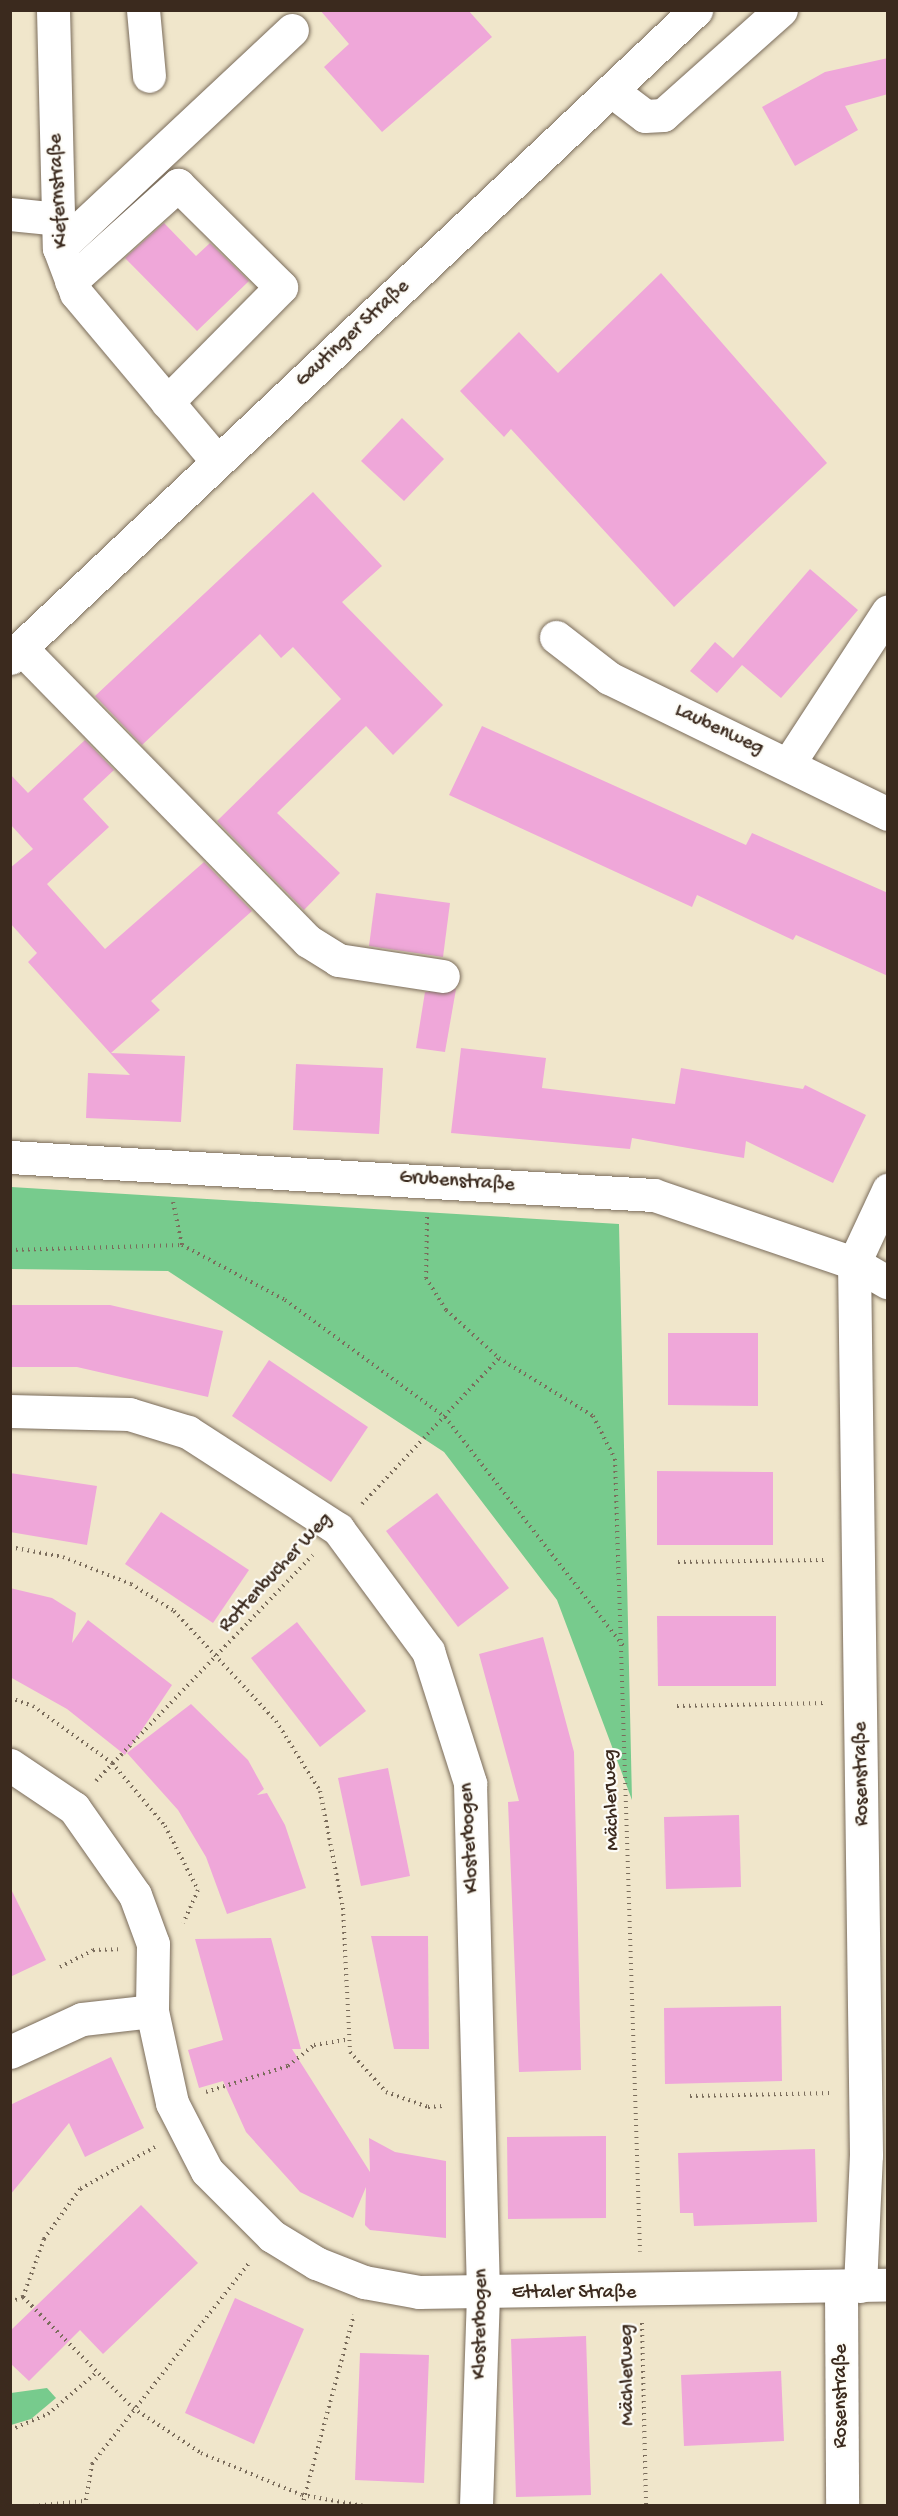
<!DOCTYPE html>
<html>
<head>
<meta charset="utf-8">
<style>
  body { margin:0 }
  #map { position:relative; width:898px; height:2516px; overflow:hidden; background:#f0e6cb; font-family:"Gochi Hand",sans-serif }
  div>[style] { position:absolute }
  .green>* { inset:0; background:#77cb8d }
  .building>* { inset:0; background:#efa7d9 }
  .path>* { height:4px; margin-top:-2px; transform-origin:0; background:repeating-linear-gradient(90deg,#7a6c5b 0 1.5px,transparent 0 6px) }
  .roads { filter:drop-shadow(0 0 2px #7a6c5b) drop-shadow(0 0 2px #7a6c5b) }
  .minor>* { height:33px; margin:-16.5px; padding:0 16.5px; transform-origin:16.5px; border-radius:16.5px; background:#fff }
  span { translate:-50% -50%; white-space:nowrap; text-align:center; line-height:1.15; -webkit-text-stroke:4.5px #fdfcf7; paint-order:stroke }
  .street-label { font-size:20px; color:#3b2a1e }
  .frame { position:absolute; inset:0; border:12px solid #3b2a1e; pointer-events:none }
</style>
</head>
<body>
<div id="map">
  <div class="green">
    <div style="clip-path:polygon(11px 1187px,619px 1224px,632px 1800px,557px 1600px,444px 1452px,168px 1271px,11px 1269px)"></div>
    <div style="clip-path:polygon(47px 2388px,56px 2398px,31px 2419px,11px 2425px,11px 2393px)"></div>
  </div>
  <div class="building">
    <div style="clip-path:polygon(320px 10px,468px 10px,492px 37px,382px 132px,324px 67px,349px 44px)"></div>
    <div style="clip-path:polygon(888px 58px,888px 94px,845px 106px,858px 130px,795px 166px,762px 107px,825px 72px)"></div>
    <div style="clip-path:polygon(164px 223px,196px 256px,210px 243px,249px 281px,197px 331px,125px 258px)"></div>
    <div style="clip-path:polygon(661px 273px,827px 463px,674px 607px,511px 429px,504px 437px,460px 391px,519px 332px,558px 373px)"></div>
    <div style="clip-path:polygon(402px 418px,444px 459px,404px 501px,361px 461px)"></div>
    <div style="clip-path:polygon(313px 492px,382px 566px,342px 602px,443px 705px,393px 755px,366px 726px,277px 813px,340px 873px,304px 910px,217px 821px,341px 699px,293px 647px,281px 658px,260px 634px,142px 745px,95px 696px)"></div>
    <div style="clip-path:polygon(810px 569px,858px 610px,781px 698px,742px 665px,717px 693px,690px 671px,715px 642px,733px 658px)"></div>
    <div style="clip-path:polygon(482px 726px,746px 845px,752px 833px,888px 893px,888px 976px,796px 935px,793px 940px,697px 895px,692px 907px,449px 795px)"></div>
    <div style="clip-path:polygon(85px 740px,114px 770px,83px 799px,109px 827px,47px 884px,105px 949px,204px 862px,252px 911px,151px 1001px,160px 1010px,111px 1053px,185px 1056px,181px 1122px,86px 1118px,88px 1073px,130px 1075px,28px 962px,37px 953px,10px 923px,10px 868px,33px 849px,10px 824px,10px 774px,28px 793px)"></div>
    <div style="clip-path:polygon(376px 893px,450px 903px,443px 957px,369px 946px)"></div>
    <div style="clip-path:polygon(456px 989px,445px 1052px,416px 1048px,425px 992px)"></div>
    <div style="clip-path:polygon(461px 1048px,546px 1058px,542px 1088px,675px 1104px,681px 1068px,803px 1089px,805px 1085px,866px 1115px,833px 1183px,746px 1141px,744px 1158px,632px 1138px,630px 1149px,451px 1133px)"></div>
    <div style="clip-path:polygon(296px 1064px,383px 1068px,379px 1134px,293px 1130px)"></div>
    <div style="clip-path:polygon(10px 1305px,110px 1305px,223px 1331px,208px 1397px,77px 1367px,10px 1367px)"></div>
    <div style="clip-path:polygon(668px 1333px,758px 1333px,758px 1406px,668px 1405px)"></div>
    <div style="clip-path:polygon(269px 1360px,368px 1427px,331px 1482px,232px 1416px)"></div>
    <div style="clip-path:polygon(657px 1471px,773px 1472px,773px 1545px,657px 1545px)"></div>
    <div style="clip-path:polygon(10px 1473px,97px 1486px,87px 1545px,10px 1532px)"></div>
    <div style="clip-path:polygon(437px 1493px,509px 1588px,458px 1627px,386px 1531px)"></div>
    <div style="clip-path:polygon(161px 1512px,249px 1570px,213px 1623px,125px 1564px)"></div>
    <div style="clip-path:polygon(10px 1588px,52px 1598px,76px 1613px,72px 1643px,88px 1620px,172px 1685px,125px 1755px,67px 1709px,10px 1677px)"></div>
    <div style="clip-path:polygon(657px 1616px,776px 1616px,776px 1686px,658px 1686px)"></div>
    <div style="clip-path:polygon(297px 1622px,366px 1711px,320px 1747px,251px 1658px)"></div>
    <div style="clip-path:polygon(543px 1637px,574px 1752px,581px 2070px,519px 2072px,508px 1802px,519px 1801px,479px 1654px)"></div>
    <div style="clip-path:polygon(191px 1704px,248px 1760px,264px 1789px,257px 1795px,267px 1793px,285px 1825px,306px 1888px,227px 1914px,206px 1857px,178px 1810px,127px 1753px)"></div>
    <div style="clip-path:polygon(388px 1768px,410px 1876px,361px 1886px,338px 1778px)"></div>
    <div style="clip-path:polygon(739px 1815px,741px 1887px,666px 1889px,664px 1817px)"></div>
    <div style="clip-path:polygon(10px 1887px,46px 1960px,10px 1977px)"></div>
    <div style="clip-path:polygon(371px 1936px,428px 1936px,429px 2049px,394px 2049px)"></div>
    <div style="clip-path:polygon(271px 1938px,301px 2049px,292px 2049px,370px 2172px,369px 2138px,395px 2152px,446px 2161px,446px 2238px,370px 2230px,365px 2225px,366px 2187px,353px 2218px,300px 2192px,246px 2132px,223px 2081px,199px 2088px,188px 2050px,223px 2040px,195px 1939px)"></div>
    <div style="clip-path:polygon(781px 2006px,782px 2081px,665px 2084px,664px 2008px)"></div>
    <div style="clip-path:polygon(111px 2057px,144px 2128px,85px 2157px,69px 2123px,10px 2195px,10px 2105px)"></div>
    <div style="clip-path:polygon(606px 2136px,606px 2218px,508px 2219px,507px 2137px)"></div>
    <div style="clip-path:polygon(815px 2149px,817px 2222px,694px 2226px,693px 2213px,680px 2213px,678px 2153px)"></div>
    <div style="clip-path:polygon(141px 2205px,198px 2263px,103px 2354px,80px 2330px,29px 2381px,10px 2363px,10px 2331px)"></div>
    <div style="clip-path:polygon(235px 2298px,304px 2329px,254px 2444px,185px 2413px)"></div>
    <div style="clip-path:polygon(586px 2336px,591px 2495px,516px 2497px,511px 2339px)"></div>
    <div style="clip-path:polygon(360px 2353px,429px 2355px,424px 2483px,355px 2480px)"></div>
    <div style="clip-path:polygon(781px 2371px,784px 2441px,684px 2446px,681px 2375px)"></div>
  </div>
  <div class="path">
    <div style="left:173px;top:1202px;width:44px;rotate:78.2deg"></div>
    <div style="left:427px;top:1217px;width:61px;rotate:90.9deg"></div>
    <div style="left:426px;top:1278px;width:38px;rotate:58deg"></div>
    <div style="left:446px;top:1310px;width:72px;rotate:42.2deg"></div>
    <div style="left:499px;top:1358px;width:110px;rotate:31.7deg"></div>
    <div style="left:593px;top:1416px;width:48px;rotate:62.9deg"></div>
    <div style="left:615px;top:1459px;width:793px;rotate:88.19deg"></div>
    <div style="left:10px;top:1250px;width:172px;rotate:-1.7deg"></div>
    <div style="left:182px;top:1245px;width:117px;rotate:28.1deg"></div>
    <div style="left:285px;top:1300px;width:198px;rotate:36.2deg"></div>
    <div style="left:445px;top:1417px;width:290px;rotate:52.1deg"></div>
    <div style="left:362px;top:1504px;width:200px;rotate:-46.8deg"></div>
    <div style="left:10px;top:1547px;width:54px;rotate:10.7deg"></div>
    <div style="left:63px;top:1557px;width:73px;rotate:21.7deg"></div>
    <div style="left:131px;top:1584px;width:51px;rotate:32.1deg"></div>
    <div style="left:174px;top:1611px;width:150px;rotate:47.2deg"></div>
    <div style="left:276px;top:1721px;width:83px;rotate:57.8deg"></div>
    <div style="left:320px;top:1791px;width:119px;rotate:78.9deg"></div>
    <div style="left:343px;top:1908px;width:144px;rotate:87.2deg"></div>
    <div style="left:350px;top:2052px;width:54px;rotate:48deg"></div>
    <div style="left:386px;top:2092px;width:45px;rotate:19.7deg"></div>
    <div style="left:428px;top:2107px;width:15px;rotate:-4deg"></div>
    <div style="left:678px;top:1562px;width:146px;rotate:-0.8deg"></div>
    <div style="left:10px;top:1698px;width:24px;rotate:19deg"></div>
    <div style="left:33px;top:1706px;width:97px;rotate:35.8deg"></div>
    <div style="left:112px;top:1763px;width:82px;rotate:49.9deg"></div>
    <div style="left:165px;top:1826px;width:72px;rotate:62.7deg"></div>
    <div style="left:198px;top:1890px;width:36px;rotate:114deg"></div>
    <div style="left:677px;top:1706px;width:147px;rotate:-1.2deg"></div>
    <div style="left:96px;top:1781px;width:313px;rotate:-46.2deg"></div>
    <div style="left:60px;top:1967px;width:37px;rotate:-27deg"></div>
    <div style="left:93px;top:1950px;width:25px;rotate:-2deg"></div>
    <div style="left:206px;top:2092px;width:86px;rotate:-17.6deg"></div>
    <div style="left:288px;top:2066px;width:33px;rotate:-39deg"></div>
    <div style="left:314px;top:2045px;width:33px;rotate:-9deg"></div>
    <div style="left:690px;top:2096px;width:140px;rotate:-1.2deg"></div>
    <div style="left:155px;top:2147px;width:86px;rotate:150.8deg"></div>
    <div style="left:80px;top:2189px;width:62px;rotate:125.8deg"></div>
    <div style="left:44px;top:2239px;width:62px;rotate:109.9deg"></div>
    <div style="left:23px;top:2297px;width:156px;rotate:45.3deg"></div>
    <div style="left:133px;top:2408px;width:82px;rotate:33.5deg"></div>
    <div style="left:201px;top:2453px;width:109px;rotate:22.6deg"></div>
    <div style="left:302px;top:2495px;width:63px;rotate:10.1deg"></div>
    <div style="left:10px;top:2302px;width:14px;rotate:-21deg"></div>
    <div style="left:642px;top:2323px;width:183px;rotate:88.7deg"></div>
    <div style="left:10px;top:2430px;width:41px;rotate:-22.8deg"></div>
    <div style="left:48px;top:2414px;width:65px;rotate:-40.6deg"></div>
    <div style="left:33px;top:2506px;width:51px;rotate:-5.6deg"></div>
    <div style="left:85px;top:2506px;width:43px;rotate:-80.5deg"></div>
    <div style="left:92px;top:2464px;width:256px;rotate:-52deg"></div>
    <div style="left:302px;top:2506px;width:198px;rotate:-74.8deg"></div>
  </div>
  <div class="roads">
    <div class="minor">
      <div style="left:53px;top:10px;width:238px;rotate:88.6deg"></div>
      <div style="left:59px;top:248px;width:48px;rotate:69.3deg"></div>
      <div style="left:76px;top:293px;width:219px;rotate:50deg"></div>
      <div style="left:143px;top:10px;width:66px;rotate:84.8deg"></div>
      <div style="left:612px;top:91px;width:41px;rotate:37.1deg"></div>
      <div style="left:645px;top:116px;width:18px;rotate:-3deg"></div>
      <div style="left:663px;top:115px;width:158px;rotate:-41.7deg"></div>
      <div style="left:10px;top:214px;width:48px;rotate:5.9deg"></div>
      <div style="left:59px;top:248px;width:319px;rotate:-43.1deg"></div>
      <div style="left:71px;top:281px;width:144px;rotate:-41.9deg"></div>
      <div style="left:178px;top:185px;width:145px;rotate:44.7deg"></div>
      <div style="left:281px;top:287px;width:162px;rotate:134.7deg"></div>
      <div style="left:556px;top:637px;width:67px;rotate:37.7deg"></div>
      <div style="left:609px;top:678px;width:310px;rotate:26deg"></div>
      <div style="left:21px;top:648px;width:410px;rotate:45.6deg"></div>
      <div style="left:308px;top:941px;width:36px;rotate:32deg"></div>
      <div style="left:338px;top:960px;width:106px;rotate:8.7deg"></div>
      <div style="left:10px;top:658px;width:944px;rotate:-43.37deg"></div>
      <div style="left:789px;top:763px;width:181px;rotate:-56.9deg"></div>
      <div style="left:10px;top:1157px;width:645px;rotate:3.38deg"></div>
      <div style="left:654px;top:1195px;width:211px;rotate:18.8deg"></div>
      <div style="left:854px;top:1263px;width:39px;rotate:30deg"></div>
      <div style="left:10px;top:1411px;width:119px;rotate:1.4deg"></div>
      <div style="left:129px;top:1414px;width:62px;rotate:17deg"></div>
      <div style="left:188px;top:1432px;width:179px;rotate:32.9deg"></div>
      <div style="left:338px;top:1529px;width:152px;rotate:53.6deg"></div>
      <div style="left:428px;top:1651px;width:139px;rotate:72.3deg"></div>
      <div style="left:470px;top:1783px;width:511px;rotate:88.54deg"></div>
      <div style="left:483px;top:2294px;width:212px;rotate:91.9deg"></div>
      <div style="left:10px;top:1765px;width:77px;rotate:33.9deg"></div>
      <div style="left:74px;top:1808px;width:106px;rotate:55deg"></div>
      <div style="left:135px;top:1895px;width:52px;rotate:69.8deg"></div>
      <div style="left:153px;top:1944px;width:67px;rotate:90.9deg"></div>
      <div style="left:152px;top:2011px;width:94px;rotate:77.7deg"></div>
      <div style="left:172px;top:2103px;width:76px;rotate:62.8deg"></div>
      <div style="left:207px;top:2171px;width:92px;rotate:45deg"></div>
      <div style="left:272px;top:2236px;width:52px;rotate:31.5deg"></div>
      <div style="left:316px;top:2263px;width:52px;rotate:21.6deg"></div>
      <div style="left:364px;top:2282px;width:56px;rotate:10.3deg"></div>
      <div style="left:419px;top:2292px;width:469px;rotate:-0.9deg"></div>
      <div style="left:10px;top:2052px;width:79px;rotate:-24.6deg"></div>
      <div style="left:82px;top:2019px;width:70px;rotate:-6.5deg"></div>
      <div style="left:860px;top:2286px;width:131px;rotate:-87.4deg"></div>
      <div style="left:866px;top:2155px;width:892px;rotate:-90.77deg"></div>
      <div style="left:854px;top:1263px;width:81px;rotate:-65deg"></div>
      <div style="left:841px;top:2287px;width:219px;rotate:89.7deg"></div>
    </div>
  </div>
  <div class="street-label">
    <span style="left:59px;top:191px;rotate:-93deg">Kiefernstraße</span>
    <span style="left:353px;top:334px;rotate:-43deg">Gautinger Straße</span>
    <span style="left:719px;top:730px;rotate:25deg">Laubenweg</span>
    <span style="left:457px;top:1182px;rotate:4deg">Grubenstraße</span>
    <span style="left:276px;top:1573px;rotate:-47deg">Rottenbucher Weg</span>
    <span style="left:862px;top:1774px;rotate:-91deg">Rosenstraße</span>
    <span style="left:612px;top:1800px;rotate:-92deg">Mächlerweg</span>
    <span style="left:470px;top:1838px;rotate:-93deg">Klosterbogen</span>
    <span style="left:574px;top:2293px">Ettaler Straße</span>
    <span style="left:481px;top:2324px;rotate:-89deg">Klosterbogen</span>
    <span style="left:628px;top:2375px;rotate:-91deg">Mächlerweg</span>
    <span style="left:841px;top:2396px;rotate:-90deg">Rosenstraße</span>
  </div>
  <div class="frame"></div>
</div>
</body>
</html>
